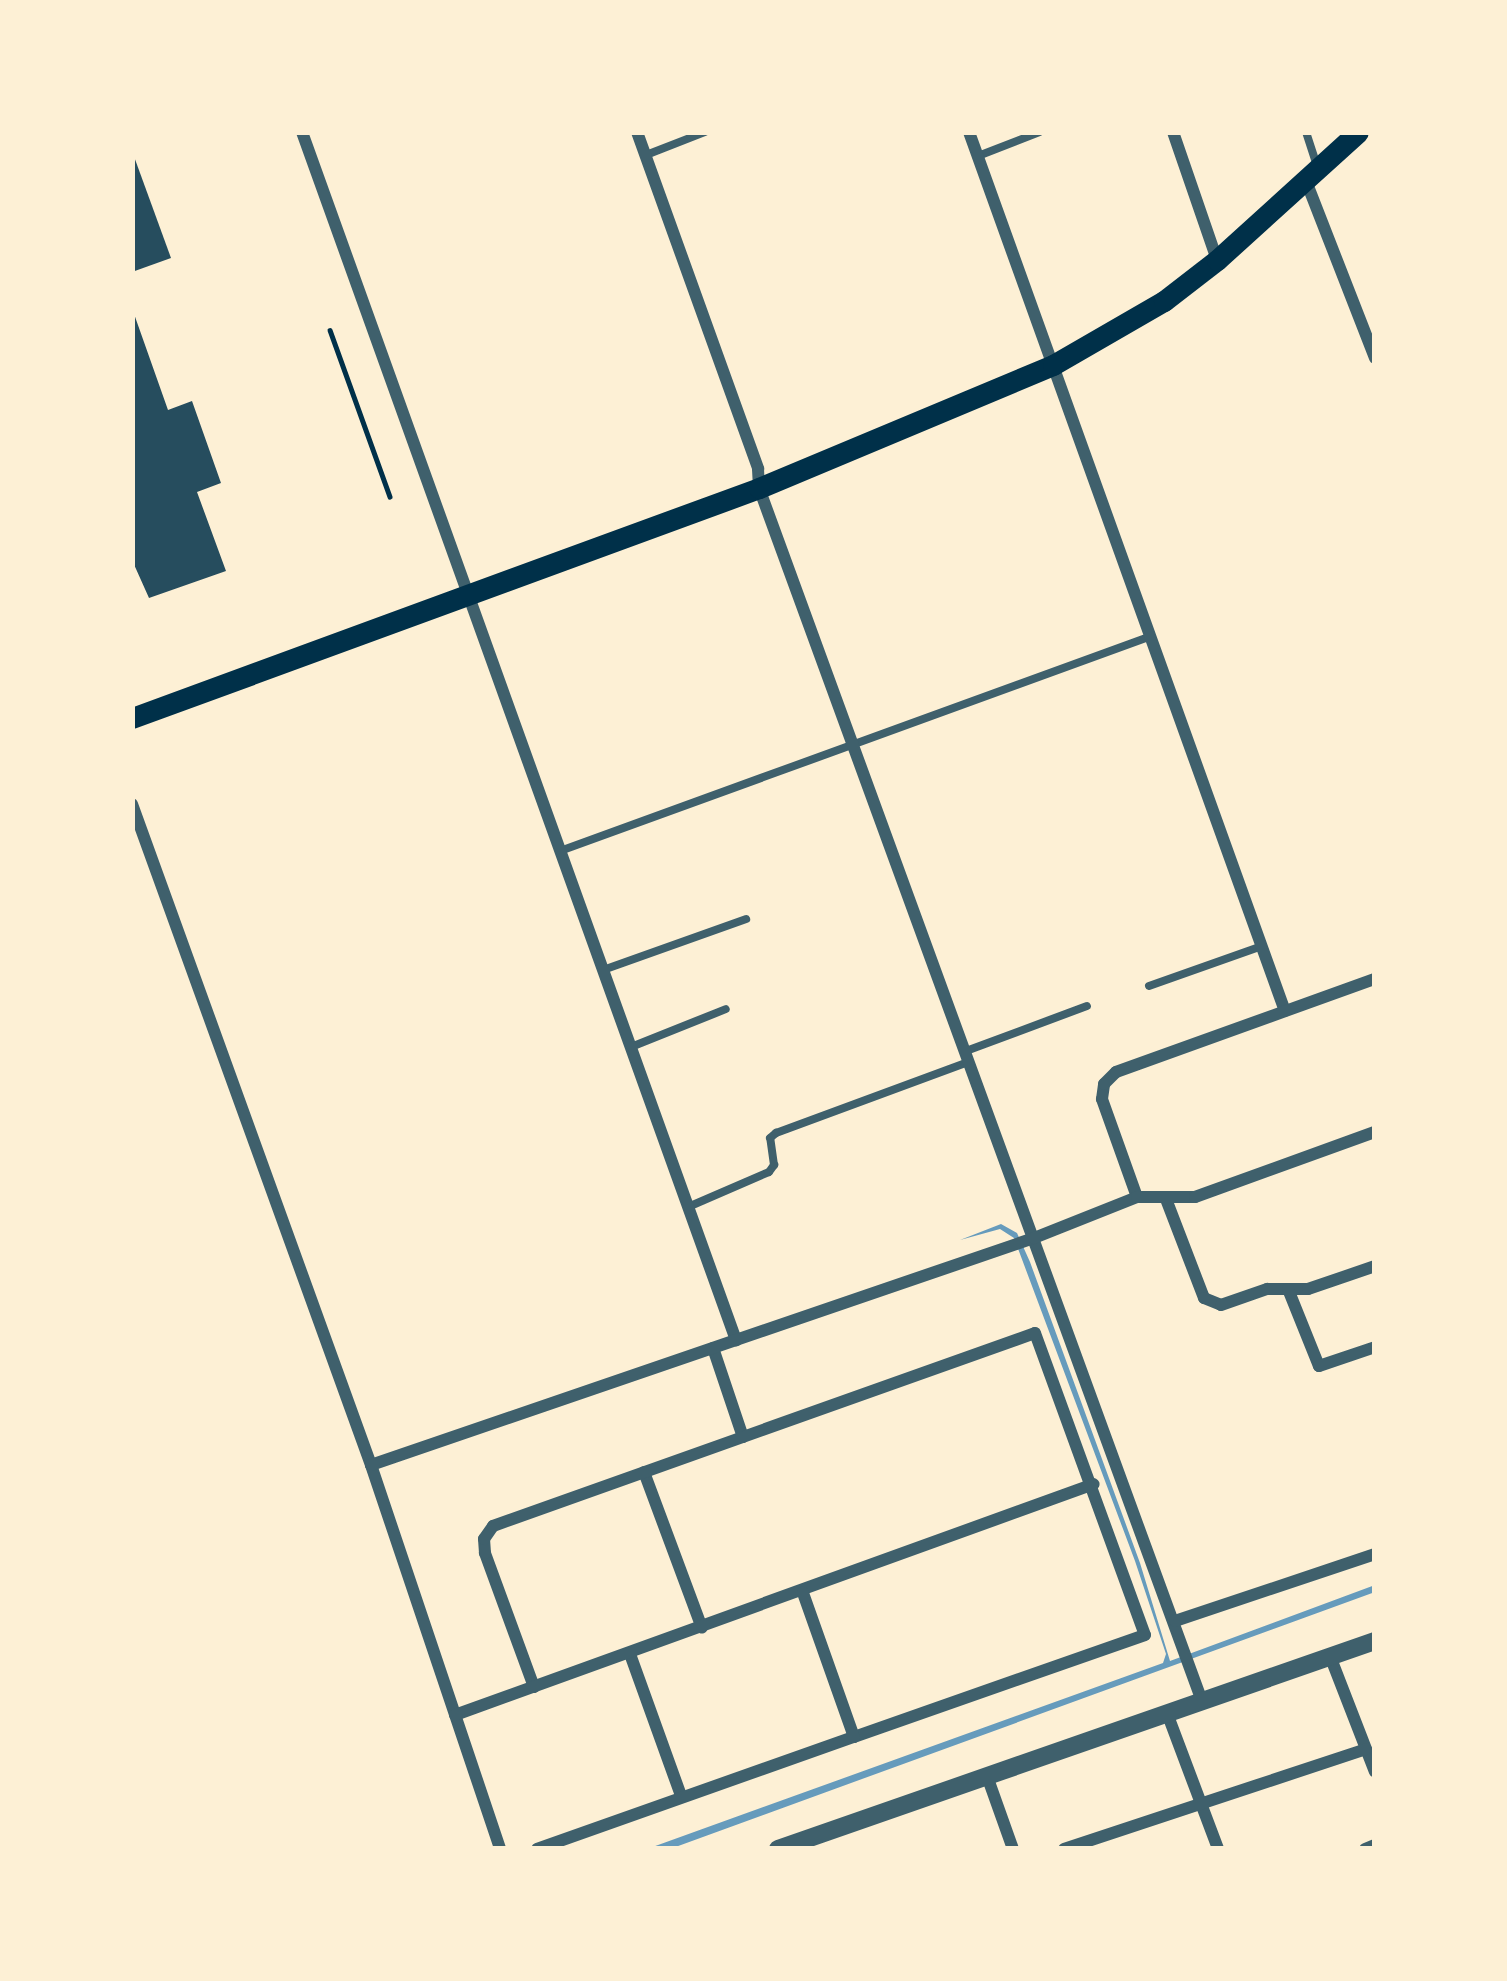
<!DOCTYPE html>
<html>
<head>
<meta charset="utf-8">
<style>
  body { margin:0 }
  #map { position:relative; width:1507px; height:1981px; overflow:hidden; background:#fdf0d5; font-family:Quicksand,sans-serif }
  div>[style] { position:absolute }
  .water>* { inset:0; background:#669bbc }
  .building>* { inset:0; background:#264d5e }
  .path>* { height:4.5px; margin:-2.25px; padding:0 2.25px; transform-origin:2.25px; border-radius:2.25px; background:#003049 }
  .service>* { height:8px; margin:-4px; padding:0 4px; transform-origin:4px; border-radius:4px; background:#3f606c }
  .minor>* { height:12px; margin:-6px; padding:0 6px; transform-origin:6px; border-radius:6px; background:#3f606c }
  .tertiary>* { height:18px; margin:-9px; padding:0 9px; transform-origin:9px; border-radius:9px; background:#3f606c }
  .secondary>* { height:21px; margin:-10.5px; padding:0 10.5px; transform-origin:10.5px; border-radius:10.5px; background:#003049 }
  span { translate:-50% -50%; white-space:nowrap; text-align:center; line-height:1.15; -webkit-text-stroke:12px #fdf0d5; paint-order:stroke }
  .frame { position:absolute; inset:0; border:135px solid #fdf0d5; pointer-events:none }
</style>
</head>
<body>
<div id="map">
  <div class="water">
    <div style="clip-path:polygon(1001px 1224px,1017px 1233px,1030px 1262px,1140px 1563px,1170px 1661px,1375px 1585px,1375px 1592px,670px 1849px,647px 1849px,1163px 1663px,1166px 1654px,1135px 1561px,1014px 1238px,1000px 1229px,960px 1240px)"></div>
  </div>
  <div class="building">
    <div style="clip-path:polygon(132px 151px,171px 258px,132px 272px)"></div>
    <div style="clip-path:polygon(133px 311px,168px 410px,192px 401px,221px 483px,197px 492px,226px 571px,149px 598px,132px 560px)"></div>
  </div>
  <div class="path">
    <div style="left:330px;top:330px;width:177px;rotate:70.2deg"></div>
  </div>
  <div class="service">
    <div style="left:1306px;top:132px;width:35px;rotate:72deg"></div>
    <div style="left:646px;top:155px;width:63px;rotate:-21.3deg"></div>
    <div style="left:978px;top:156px;width:66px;rotate:-21.2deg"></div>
    <div style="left:560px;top:851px;width:627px;rotate:-19.97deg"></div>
    <div style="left:603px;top:970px;width:152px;rotate:-19.6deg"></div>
    <div style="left:1149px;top:986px;width:117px;rotate:-19.5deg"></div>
    <div style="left:631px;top:1047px;width:102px;rotate:-21.8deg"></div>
    <div style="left:966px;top:1051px;width:129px;rotate:-20.4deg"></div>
    <div style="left:688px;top:1207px;width:88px;rotate:-23.4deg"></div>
    <div style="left:769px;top:1172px;width:9px;rotate:-54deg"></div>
    <div style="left:774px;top:1165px;width:27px;rotate:-98deg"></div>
    <div style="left:770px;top:1138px;width:8px;rotate:-40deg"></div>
    <div style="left:776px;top:1133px;width:205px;rotate:-20.3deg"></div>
  </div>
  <div class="minor">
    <div style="left:302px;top:132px;width:1284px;rotate:70.24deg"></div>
    <div style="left:637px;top:132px;width:358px;rotate:70.2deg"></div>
    <div style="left:758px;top:469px;width:19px;rotate:87deg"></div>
    <div style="left:759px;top:488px;width:1291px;rotate:69.94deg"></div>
    <div style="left:969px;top:132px;width:934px;rotate:70.23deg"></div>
    <div style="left:1173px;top:132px;width:135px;rotate:71deg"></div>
    <div style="left:1306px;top:181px;width:190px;rotate:68.7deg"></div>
    <div style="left:132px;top:804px;width:703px;rotate:70.12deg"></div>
    <div style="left:371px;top:1465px;width:405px;rotate:71.4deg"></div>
    <div style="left:1137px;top:1197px;width:104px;rotate:-109.7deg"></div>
    <div style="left:1102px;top:1099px;width:15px;rotate:-82deg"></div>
    <div style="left:1104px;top:1084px;width:17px;rotate:-45deg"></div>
    <div style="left:1116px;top:1072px;width:275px;rotate:-19.8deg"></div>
    <div style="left:1166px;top:1199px;width:106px;rotate:69deg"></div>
    <div style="left:1204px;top:1298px;width:18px;rotate:22deg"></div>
    <div style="left:1221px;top:1305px;width:49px;rotate:-19.2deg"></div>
    <div style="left:1267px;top:1289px;width:41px"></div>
    <div style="left:1308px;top:1289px;width:71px;rotate:-18.9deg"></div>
    <div style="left:1288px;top:1289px;width:83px;rotate:68.1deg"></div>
    <div style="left:1319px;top:1366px;width:59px;rotate:-18.7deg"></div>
    <div style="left:713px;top:1348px;width:94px;rotate:71.4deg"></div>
    <div style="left:371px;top:1465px;width:701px;rotate:-18.9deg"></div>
    <div style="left:1034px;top:1238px;width:111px;rotate:-21.7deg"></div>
    <div style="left:1137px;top:1197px;width:58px"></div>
    <div style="left:1195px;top:1197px;width:191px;rotate:-19.9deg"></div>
    <div style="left:644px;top:1472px;width:166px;rotate:69.6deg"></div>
    <div style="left:1175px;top:1621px;width:211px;rotate:-18.5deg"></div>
    <div style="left:630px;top:1654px;width:151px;rotate:70.2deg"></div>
    <div style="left:1330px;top:1656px;width:124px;rotate:68.8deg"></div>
    <div style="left:534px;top:1687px;width:143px;rotate:-110.1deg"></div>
    <div style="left:485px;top:1553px;width:14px;rotate:-94deg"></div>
    <div style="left:484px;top:1539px;width:16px;rotate:-55deg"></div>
    <div style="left:493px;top:1526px;width:575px;rotate:-19.6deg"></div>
    <div style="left:1035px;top:1333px;width:321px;rotate:70deg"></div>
    <div style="left:1145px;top:1635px;width:308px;rotate:160.7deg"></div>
    <div style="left:1167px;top:1713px;width:145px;rotate:69.4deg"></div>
    <div style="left:455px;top:1715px;width:679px;rotate:-19.88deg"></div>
    <div style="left:987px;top:1776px;width:77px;rotate:70.4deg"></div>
    <div style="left:537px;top:1849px;width:336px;rotate:-19.5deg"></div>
    <div style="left:854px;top:1737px;width:153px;rotate:-109.5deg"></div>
    <div style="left:1064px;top:1849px;width:318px;rotate:-18.3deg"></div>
    <div style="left:1365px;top:1849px;width:11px;rotate:-22deg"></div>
  </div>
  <div class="tertiary">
    <div style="left:778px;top:1849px;width:632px;rotate:-19.21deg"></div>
  </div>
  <div class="secondary">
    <div style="left:132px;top:718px;width:668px;rotate:-20.14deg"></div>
    <div style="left:759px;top:488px;width:319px;rotate:-22.7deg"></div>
    <div style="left:1053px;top:365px;width:128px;rotate:-30deg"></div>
    <div style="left:1164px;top:301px;width:67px;rotate:-37.7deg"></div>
    <div style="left:1217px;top:260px;width:190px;rotate:-42.2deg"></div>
  </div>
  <div class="frame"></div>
</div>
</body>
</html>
